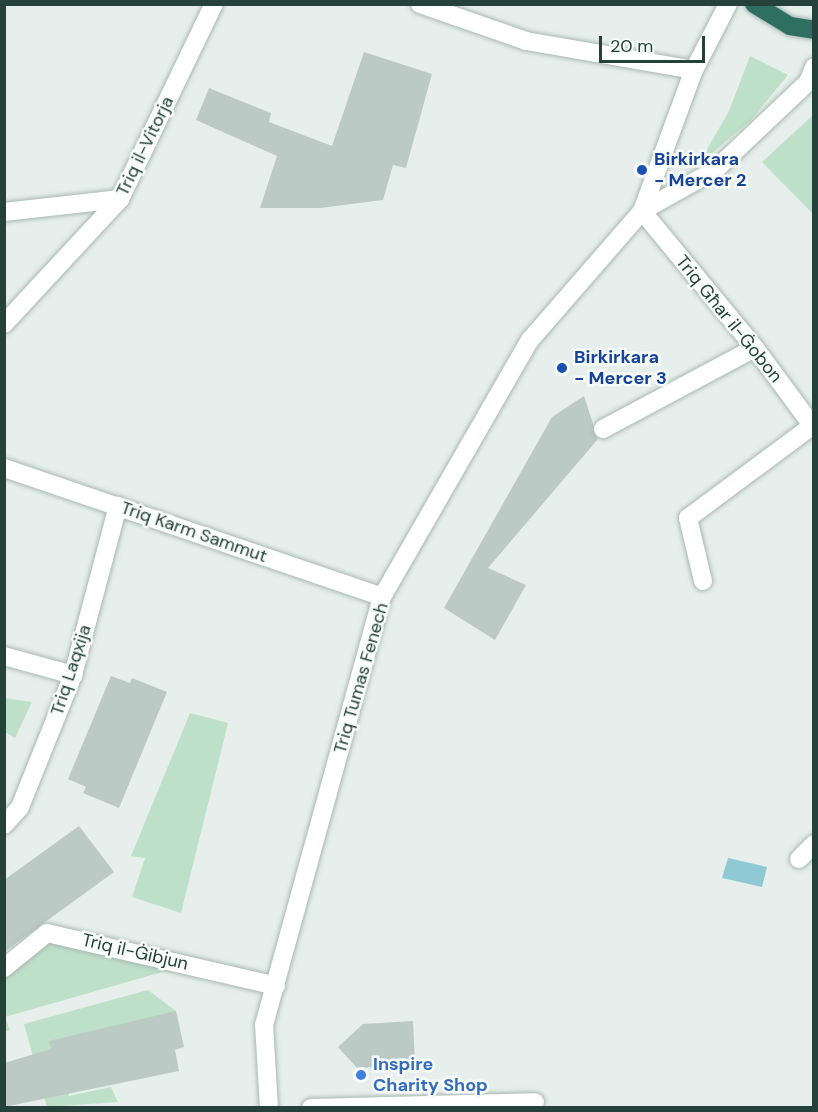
<!DOCTYPE html>
<html>
<head>
<meta charset="utf-8">
<style>
  body { margin:0 }
  #map { position:relative; width:818px; height:1112px; overflow:hidden; background:#e6efeb; font-family:"DM Sans",sans-serif }
  div>[style] { position:absolute }
  .green>* { inset:0; background:#bfe0c8 }
  .water>* { inset:0; background:#8ec9d4 }
  .building>* { inset:0; background:#bbcac4 }
  .roads { filter:drop-shadow(0 0 2px #a8b8b2) drop-shadow(0 0 2px #a8b8b2) }
  .minor>* { height:18px; margin:-9px; padding:0 9px; transform-origin:9px; border-radius:9px; background:#fff }
  .highway>* { height:18px; margin:-9px; padding:0 9px; transform-origin:9px; border-radius:9px; background:#2f6f62 }
  .dots>* { width:16px; height:16px; translate:-50% -50%; box-sizing:border-box; border:3px solid #f7fbf9; border-radius:50% }
  span { translate:-50% -50%; white-space:nowrap; text-align:center; line-height:1.15; -webkit-text-stroke:5px #f7fbf9; paint-order:stroke }
  .street-label { font-size:18px; color:#24423a }
  .transit-label { font-size:18px; color:#164399; font-weight:700 }
  .left { translate:0 -50%; text-align:left }
  .shop-label { font-size:18px; color:#366cbe; font-weight:700 }
  .frame { position:absolute; inset:0; border:6px solid #24423a; pointer-events:none }
  .scale { position:absolute; left:599px; top:36px; width:106px; height:27px; box-sizing:border-box; border:3px solid #24423a; border-top:0; padding-left:8px; font-size:18px; line-height:21px; white-space:nowrap; color:#24423a; -webkit-text-stroke:4px #f7fbf9; paint-order:stroke }
</style>
</head>
<body>
<div id="map">
  <div class="green">
    <div style="clip-path:polygon(750px 56px,788px 75px,751px 120px,698px 165px,729px 111px)"></div>
    <div style="clip-path:polygon(813px 115px,813px 214px,762px 162px)"></div>
    <div style="clip-path:polygon(4px 698px,32px 702px,15px 738px,5px 732px)"></div>
    <div style="clip-path:polygon(190px 713px,228px 723px,181px 913px,132px 897px,145px 858px,131px 856px)"></div>
    <div style="clip-path:polygon(49px 941px,169px 970px,5px 1017px,10px 1030px,5px 1032px,5px 977px)"></div>
    <div style="clip-path:polygon(148px 990px,176px 1011px,65px 1079px,69px 1096px,111px 1087px,118px 1102px,47px 1107px,24px 1024px)"></div>
  </div>
  <div class="water">
    <div style="clip-path:polygon(728px 858px,767px 867px,762px 887px,722px 878px)"></div>
  </div>
  <div class="building">
    <div style="clip-path:polygon(364px 52px,432px 74px,406px 168px,393px 165px,383px 200px,320px 208px,260px 208px,277px 156px,196px 120px,209px 88px,271px 113px,269px 122px,332px 146px)"></div>
    <div style="clip-path:polygon(584px 396px,598px 439px,488px 568px,526px 585px,495px 640px,444px 608px,552px 417px)"></div>
    <div style="clip-path:polygon(111px 676px,130px 683px,132px 678px,167px 692px,119px 808px,83px 793px,86px 787px,68px 779px)"></div>
    <div style="clip-path:polygon(79px 826px,114px 872px,4px 952px,4px 880px)"></div>
    <div style="clip-path:polygon(176px 1011px,184px 1047px,175px 1050px,179px 1071px,4px 1107px,4px 1063px,51px 1049px,49px 1041px)"></div>
    <div style="clip-path:polygon(413px 1021px,415px 1065px,357px 1068px,338px 1047px,363px 1024px)"></div>
  </div>
  <div class="roads">
    <div class="minor">
      <div style="left:420px;top:4px;width:112px;rotate:19.2deg"></div>
      <div style="left:526px;top:41px;width:170px;rotate:9.8deg"></div>
      <div style="left:642px;top:211px;width:178px;rotate:50.5deg"></div>
      <div style="left:755px;top:348px;width:99px;rotate:53.6deg"></div>
      <div style="left:642px;top:211px;width:150px;rotate:-69.8deg"></div>
      <div style="left:694px;top:70px;width:74px;rotate:-62.7deg"></div>
      <div style="left:4px;top:212px;width:117px;rotate:-6.4deg"></div>
      <div style="left:4px;top:324px;width:171px;rotate:-47.1deg"></div>
      <div style="left:120px;top:199px;width:216px;rotate:-64.3deg"></div>
      <div style="left:603px;top:429px;width:172px;rotate:-28.1deg"></div>
      <div style="left:4px;top:468px;width:399px;rotate:18.8deg"></div>
      <div style="left:703px;top:581px;width:65px;rotate:-103.4deg"></div>
      <div style="left:688px;top:518px;width:154px;rotate:-36.6deg"></div>
      <div style="left:4px;top:656px;width:72px;rotate:15.4deg"></div>
      <div style="left:4px;top:825px;width:24px;rotate:-48deg"></div>
      <div style="left:20px;top:807px;width:142px;rotate:-68.1deg"></div>
      <div style="left:73px;top:675px;width:175px;rotate:-75.1deg"></div>
      <div style="left:799px;top:859px;width:21px;rotate:-45deg"></div>
      <div style="left:4px;top:968px;width:55px;rotate:-39.1deg"></div>
      <div style="left:47px;top:933px;width:235px;rotate:13deg"></div>
      <div style="left:269px;top:1108px;width:83px;rotate:-93.4deg"></div>
      <div style="left:264px;top:1025px;width:444px;rotate:-74.6deg"></div>
      <div style="left:382px;top:597px;width:297px;rotate:-60.1deg"></div>
      <div style="left:530px;top:340px;width:171px;rotate:-49deg"></div>
      <div style="left:642px;top:211px;width:84px;rotate:-29.3deg"></div>
      <div style="left:715px;top:170px;width:128px;rotate:-43.4deg"></div>
      <div style="left:808px;top:82px;width:16px;rotate:-68deg"></div>
      <div style="left:311px;top:1108px;width:224px;rotate:-1.5deg"></div>
    </div>
    <div class="highway">
      <div style="left:754px;top:4px;width:42px;rotate:31.4deg"></div>
      <div style="left:790px;top:26px;width:24px;rotate:9deg"></div>
    </div>
  </div>
  <div class="dots">
    <div style="left:642px;top:170px;background:#1a4fb4"></div>
    <div style="left:562px;top:368px;background:#1a4fb4"></div>
    <div style="left:361px;top:1075px;background:#3f7fe0"></div>
  </div>
  <div class="street-label">
    <span style="left:145px;top:146px;rotate:-64deg">Triq il-Vitorja</span>
    <span style="left:729px;top:319px;rotate:51deg">Triq Għar il-Ġobon</span>
    <span style="left:194px;top:532px;rotate:19deg">Triq Karm Sammut</span>
    <span style="left:71px;top:670px;rotate:-72deg">Triq Laqxija</span>
    <span style="left:361px;top:678px;rotate:-74deg">Triq Tumas Fenech</span>
    <span style="left:135px;top:952px;rotate:13deg">Triq il-Ġibjun</span>
  </div>
  <div class="transit-label">
    <span class="left" style="left:654px;top:170px">Birkirkara<br>- Mercer 2</span>
    <span class="left" style="left:574px;top:368px">Birkirkara<br>- Mercer 3</span>
  </div>
  <div class="shop-label">
    <span class="left" style="left:373px;top:1075px">Inspire<br>Charity Shop</span>
  </div>
  <div class="frame"></div>
  <div class="scale">20 m</div>
</div>
</body>
</html>
